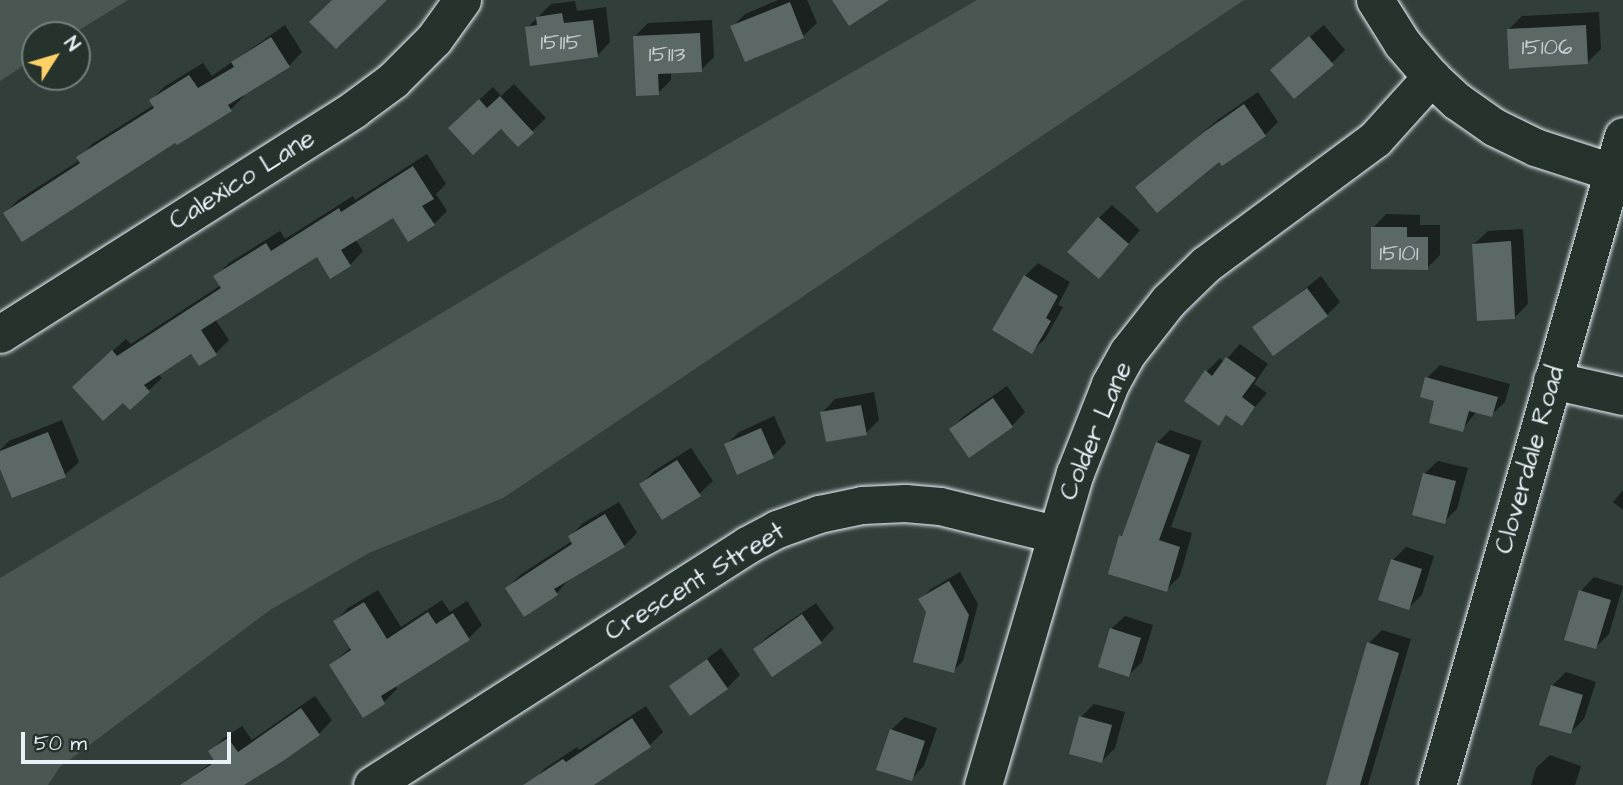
<!DOCTYPE html>
<html>
<head>
<meta charset="utf-8">
<style>
  body { margin:0 }
  #map { position:relative; width:1623px; height:785px; overflow:hidden; background:#323e39; font-family:"Architects Daughter",sans-serif }
  div>[style] { position:absolute }
  .green>* { inset:0; background:#495651 }
  .shadow>* { inset:0; background:#0007 }
  .building>* { inset:0; background:#5c6865 }
  .roads { filter:drop-shadow(0 0 2px #e8f1f8) drop-shadow(0 0 2px #e8f1f8) }
  .minor>* { height:37px; margin:-18.5px; padding:0 18.5px; transform-origin:18.5px; border-radius:18.5px; background:#26332d }
  span { translate:-50% -50%; white-space:nowrap; text-align:center; line-height:1.15; -webkit-text-stroke:5px #26332d; paint-order:stroke }
  .number-label { font-size:23px; color:#c5cfd3 }
  .number-label span { -webkit-text-stroke-width:0 }
  .street-label { font-size:26px; color:#e8f1f8 }
  .north { position:absolute; left:21px; top:21px; width:70px; height:70px; box-sizing:border-box; background:#26332d; border:2px solid #747f7e; border-radius:50%; rotate:53deg; font-size:19px; font-weight:700; line-height:28px; text-align:center; color:#e8f1f8 }
  .north::after { content:''; display:block; margin:auto; width:24px; height:32px; background:#ffd166; clip-path:polygon(50% 0,100% 100%,50% 72%,0 100%) }
  .scale { position:absolute; left:21px; top:732px; width:210px; height:32px; box-sizing:border-box; border:4px solid #e8f1f8; border-top:0; padding-left:9px; font-size:21px; line-height:24px; white-space:nowrap; color:#e8f1f8; -webkit-text-stroke:5px #26332d; paint-order:stroke }
</style>
</head>
<body>
<div id="map">
  <div class="green">
    <div style="clip-path:polygon(0 0,128px 0,71px 35px,35px 35px,35px 58px,0 81px)"></div>
    <div style="clip-path:polygon(977px 0,1244px 0,503px 498px,369px 553px,270px 610px,60px 767px,48px 785px,0 785px,0 578px,595px 221px)"></div>
  </div>
  <div class="shadow">
    <div style="clip-path:polygon(778px 0,807px 0,817px 23px,803px 36px,746px 60px,732px 27px,745px 14px)"></div>
    <div style="clip-path:polygon(575px 1px,577px 11px,606px 7px,610px 42px,597px 56px,527px 28px,551px 4px)"></div>
    <div style="clip-path:polygon(1599px 12px,1601px 49px,1588px 62px,1508px 30px,1522px 16px)"></div>
    <div style="clip-path:polygon(712px 20px,714px 57px,701px 70px,671px 72px,671px 80px,658px 93px,635px 36px,648px 23px)"></div>
    <div style="clip-path:polygon(285px 25px,302px 52px,289px 66px,243px 94px,244px 96px,231px 109px,177px 143px,175px 140px,5px 213px,18px 200px,80px 160px,79px 158px,92px 144px,154px 105px,151px 100px,164px 87px,203px 63px,212px 76px)"></div>
    <div style="clip-path:polygon(1324px 25px,1345px 50px,1332px 63px,1286px 57px)"></div>
    <div style="clip-path:polygon(514px 84px,546px 118px,518px 145px,501px 127px,463px 115px,493px 87px,501px 96px)"></div>
    <div style="clip-path:polygon(1258px 92px,1278px 122px,1265px 135px,1220px 160px,1138px 187px,1219px 119px)"></div>
    <div style="clip-path:polygon(427px 154px,446px 184px,436px 194px,447px 211px,434px 224px,393px 215px,355px 239px,363px 251px,350px 265px,317px 255px,215px 319px,229px 340px,216px 353px,192px 352px,158px 374px,162px 378px,130px 408px,87px 374px,126px 339px,131px 344px,221px 285px,216px 276px,229px 263px,280px 231px,285px 239px,353px 196px,355px 200px)"></div>
    <div style="clip-path:polygon(1112px 205px,1140px 230px,1112px 263px,1099px 218px)"></div>
    <div style="clip-path:polygon(1386px 214px,1420px 215px,1420px 225px,1440px 225px,1440px 255px,1427px 268px,1373px 228px)"></div>
    <div style="clip-path:polygon(1523px 229px,1528px 304px,1515px 317px,1474px 244px,1488px 231px)"></div>
    <div style="clip-path:polygon(1038px 263px,1070px 282px,1058px 305px,1063px 307px,1045px 339px,1031px 352px,1025px 276px)"></div>
    <div style="clip-path:polygon(1321px 276px,1340px 302px,1327px 315px,1255px 328px)"></div>
    <div style="clip-path:polygon(1240px 344px,1268px 364px,1254px 384px,1267px 393px,1241px 424px,1228px 414px,1218px 424px,1207px 371px,1220px 358px,1224px 362px)"></div>
    <div style="clip-path:polygon(1440px 365px,1510px 384px,1505px 402px,1491px 415px,1477px 411px,1462px 430px,1437px 400px,1427px 378px)"></div>
    <div style="clip-path:polygon(1007px 386px,1025px 412px,1012px 426px,951px 429px,964px 416px)"></div>
    <div style="clip-path:polygon(874px 392px,879px 420px,866px 433px,822px 413px,835px 399px)"></div>
    <div style="clip-path:polygon(774px 416px,786px 443px,773px 456px,726px 445px,739px 432px)"></div>
    <div style="clip-path:polygon(62px 420px,79px 462px,65px 475px,13px 496px,0 464px,0 450px,9px 441px)"></div>
    <div style="clip-path:polygon(1170px 430px,1202px 441px,1171px 527px,1192px 533px,1180px 576px,1166px 590px,1121px 536px,1126px 531px,1157px 443px)"></div>
    <div style="clip-path:polygon(691px 448px,713px 481px,699px 494px,641px 484px,654px 471px)"></div>
    <div style="clip-path:polygon(1438px 461px,1468px 468px,1457px 509px,1444px 522px,1424px 474px)"></div>
    <div style="clip-path:polygon(1623px 490px,1623px 510px,1613px 502px)"></div>
    <div style="clip-path:polygon(619px 502px,637px 533px,624px 546px,569px 579px,557px 593px,507px 588px,520px 575px,572px 541px,570px 537px,583px 523px)"></div>
    <div style="clip-path:polygon(1406px 547px,1434px 556px,1422px 595px,1408px 608px,1393px 560px)"></div>
    <div style="clip-path:polygon(960px 572px,978px 604px,963px 661px,953px 671px,921px 599px,931px 589px)"></div>
    <div style="clip-path:polygon(1594px 577px,1623px 586px,1609px 634px,1596px 647px,1581px 591px)"></div>
    <div style="clip-path:polygon(378px 590px,401px 627px,442px 600px,450px 612px,467px 601px,482px 625px,469px 638px,395px 685px,397px 689px,384px 702px,331px 665px,351px 647px,335px 621px,348px 608px)"></div>
    <div style="clip-path:polygon(816px 603px,834px 628px,821px 642px,755px 649px,768px 636px)"></div>
    <div style="clip-path:polygon(1125px 616px,1153px 625px,1142px 662px,1129px 675px,1111px 629px)"></div>
    <div style="clip-path:polygon(1382px 630px,1411px 639px,1368px 785px,1327px 785px,1369px 643px)"></div>
    <div style="clip-path:polygon(721px 648px,740px 675px,727px 688px,671px 686px)"></div>
    <div style="clip-path:polygon(1566px 672px,1596px 682px,1584px 719px,1571px 732px,1552px 686px)"></div>
    <div style="clip-path:polygon(315px 696px,332px 720px,319px 734px,241px 785px,183px 785px,215px 759px,211px 751px,224px 738px,242px 726px,252px 740px)"></div>
    <div style="clip-path:polygon(1094px 704px,1125px 712px,1115px 748px,1102px 761px,1081px 717px)"></div>
    <div style="clip-path:polygon(646px 706px,663px 732px,650px 745px,585px 785px,531px 785px,544px 769px,577px 747px,579px 750px)"></div>
    <div style="clip-path:polygon(905px 717px,937px 728px,924px 766px,911px 779px,891px 730px)"></div>
    <div style="clip-path:polygon(1550px 755px,1581px 766px,1575px 785px,1531px 785px,1536px 768px)"></div>
  </div>
  <div class="building">
    <div style="clip-path:polygon(332px 0,387px 0,336px 49px,309px 22px)"></div>
    <div style="clip-path:polygon(832px 0,889px 0,849px 26px)"></div>
    <div style="clip-path:polygon(790px 2px,804px 38px,745px 62px,730px 26px)"></div>
    <div style="clip-path:polygon(562px 13px,564px 23px,593px 20px,598px 57px,530px 66px,525px 27px,537px 25px,536px 17px)"></div>
    <div style="clip-path:polygon(1586px 25px,1588px 64px,1509px 69px,1507px 29px)"></div>
    <div style="clip-path:polygon(700px 33px,702px 72px,658px 74px,659px 95px,636px 96px,633px 36px)"></div>
    <div style="clip-path:polygon(1309px 36px,1334px 65px,1294px 99px,1270px 70px)"></div>
    <div style="clip-path:polygon(271px 37px,290px 67px,228px 105px,232px 111px,177px 145px,175px 143px,22px 242px,3px 213px,80px 163px,76px 157px,154px 108px,149px 100px,189px 75px,198px 88px,234px 67px,231px 62px)"></div>
    <div style="clip-path:polygon(500px 96px,534px 133px,518px 147px,501px 129px,473px 155px,448px 128px,479px 99px,487px 108px)"></div>
    <div style="clip-path:polygon(1244px 104px,1266px 136px,1222px 166px,1219px 162px,1157px 213px,1135px 187px,1204px 132px)"></div>
    <div style="clip-path:polygon(413px 166px,434px 199px,422px 206px,435px 225px,408px 242px,393px 218px,341px 250px,351px 266px,330px 279px,317px 257px,201px 330px,217px 355px,199px 366px,191px 354px,144px 385px,150px 392px,130px 410px,123px 403px,103px 421px,72px 387px,112px 350px,117px 356px,221px 288px,213px 276px,266px 243px,271px 251px,339px 208px,341px 212px)"></div>
    <div style="clip-path:polygon(1098px 217px,1129px 244px,1099px 279px,1067px 252px)"></div>
    <div style="clip-path:polygon(1371px 227px,1407px 227px,1407px 237px,1428px 237px,1428px 270px,1371px 269px)"></div>
    <div style="clip-path:polygon(1511px 241px,1515px 319px,1477px 321px,1472px 244px)"></div>
    <div style="clip-path:polygon(1024px 275px,1058px 296px,1046px 318px,1051px 321px,1032px 354px,992px 330px)"></div>
    <div style="clip-path:polygon(1307px 288px,1328px 316px,1273px 356px,1252px 327px)"></div>
    <div style="clip-path:polygon(1226px 357px,1256px 378px,1242px 397px,1255px 407px,1242px 426px,1226px 415px,1219px 426px,1184px 401px,1205px 370px,1212px 376px)"></div>
    <div style="clip-path:polygon(1425px 377px,1498px 397px,1492px 417px,1469px 411px,1463px 432px,1429px 423px,1434px 401px,1420px 397px)"></div>
    <div style="clip-path:polygon(993px 398px,1013px 427px,969px 458px,949px 429px)"></div>
    <div style="clip-path:polygon(861px 405px,867px 435px,826px 442px,820px 412px)"></div>
    <div style="clip-path:polygon(761px 428px,774px 458px,737px 475px,724px 444px)"></div>
    <div style="clip-path:polygon(48px 432px,66px 477px,12px 498px,0 469px,0 451px)"></div>
    <div style="clip-path:polygon(1156px 442px,1190px 455px,1159px 540px,1180px 547px,1167px 592px,1108px 574px,1119px 535px,1122px 536px)"></div>
    <div style="clip-path:polygon(677px 460px,701px 496px,662px 520px,639px 484px)"></div>
    <div style="clip-path:polygon(1423px 473px,1456px 481px,1445px 524px,1412px 515px)"></div>
    <div style="clip-path:polygon(605px 514px,625px 547px,554px 589px,558px 595px,524px 617px,505px 588px,572px 544px,568px 536px)"></div>
    <div style="clip-path:polygon(1391px 559px,1422px 569px,1409px 610px,1378px 600px)"></div>
    <div style="clip-path:polygon(949px 581px,969px 615px,954px 673px,913px 662px,926px 612px,918px 599px)"></div>
    <div style="clip-path:polygon(1579px 590px,1611px 600px,1596px 649px,1564px 640px)"></div>
    <div style="clip-path:polygon(364px 602px,387px 639px,428px 612px,436px 624px,453px 613px,470px 640px,381px 696px,385px 704px,363px 718px,329px 665px,351px 650px,333px 621px)"></div>
    <div style="clip-path:polygon(802px 614px,822px 643px,772px 677px,753px 649px)"></div>
    <div style="clip-path:polygon(1110px 628px,1141px 638px,1129px 677px,1098px 667px)"></div>
    <div style="clip-path:polygon(1367px 642px,1399px 653px,1360px 785px,1326px 785px)"></div>
    <div style="clip-path:polygon(707px 659px,728px 689px,690px 716px,669px 686px)"></div>
    <div style="clip-path:polygon(1551px 685px,1583px 695px,1571px 734px,1539px 725px)"></div>
    <div style="clip-path:polygon(301px 708px,320px 735px,283px 761px,244px 785px,180px 785px,215px 762px,208px 751px,228px 738px,238px 752px)"></div>
    <div style="clip-path:polygon(1079px 716px,1112px 725px,1102px 763px,1069px 754px)"></div>
    <div style="clip-path:polygon(632px 718px,651px 747px,594px 785px,523px 785px,563px 759px,566px 762px)"></div>
    <div style="clip-path:polygon(890px 729px,925px 741px,912px 781px,876px 770px)"></div>
  </div>
  <div class="roads">
    <div class="minor">
      <div style="left:1375px;top:0;width:51px;rotate:57.9deg"></div>
      <div style="left:1402px;top:43px;width:45px;rotate:49.5deg"></div>
      <div style="left:1431px;top:77px;width:35px;rotate:43deg"></div>
      <div style="left:1457px;top:101px;width:45px;rotate:35.1deg"></div>
      <div style="left:1494px;top:127px;width:46px;rotate:26deg"></div>
      <div style="left:1535px;top:147px;width:81px;rotate:18deg"></div>
      <div style="left:0;top:334px;width:419px;rotate:-32.4deg"></div>
      <div style="left:354px;top:109px;width:49px;rotate:-36.6deg"></div>
      <div style="left:393px;top:80px;width:58px;rotate:-45deg"></div>
      <div style="left:434px;top:39px;width:48px;rotate:-54.3deg"></div>
      <div style="left:1552px;top:380px;width:73px;rotate:12.7deg"></div>
      <div style="left:372px;top:785px;width:445px;rotate:-32.6deg"></div>
      <div style="left:747px;top:545px;width:34px;rotate:-28deg"></div>
      <div style="left:777px;top:529px;width:45px;rotate:-19.7deg"></div>
      <div style="left:819px;top:514px;width:44px;rotate:-11.8deg"></div>
      <div style="left:862px;top:505px;width:43px;rotate:-2.7deg"></div>
      <div style="left:905px;top:503px;width:35px;rotate:5deg"></div>
      <div style="left:940px;top:506px;width:118px;rotate:13.7deg"></div>
      <div style="left:983px;top:785px;width:325px;rotate:-73.6deg"></div>
      <div style="left:1075px;top:473px;width:96px;rotate:-68.5deg"></div>
      <div style="left:1110px;top:384px;width:37px;rotate:-61deg"></div>
      <div style="left:1128px;top:352px;width:65px;rotate:-51.9deg"></div>
      <div style="left:1168px;top:301px;width:53px;rotate:-44.2deg"></div>
      <div style="left:1206px;top:264px;width:210px;rotate:-36.5deg"></div>
      <div style="left:1375px;top:139px;width:84px;rotate:-47.9deg"></div>
      <div style="left:1437px;top:785px;width:675px;rotate:-74.01deg"></div>
    </div>
  </div>
  <div class="number-label">
    <span style="left:561px;top:42px">15115</span>
    <span style="left:1547px;top:47px">15106</span>
    <span style="left:667px;top:54px">15113</span>
    <span style="left:1399px;top:253px">15101</span>
  </div>
  <div class="street-label">
    <span style="left:242px;top:180px;rotate:-32deg">Calexico Lane</span>
    <span style="left:1096px;top:431px;rotate:-67deg">Colder Lane</span>
    <span style="left:1530px;top:460px;rotate:-74deg">Cloverdale Road</span>
    <span style="left:695px;top:582px;rotate:-31deg">Crescent Street</span>
  </div>
  <div class="north">N</div>
  <div class="scale">50 m</div>
</div>
</body>
</html>
